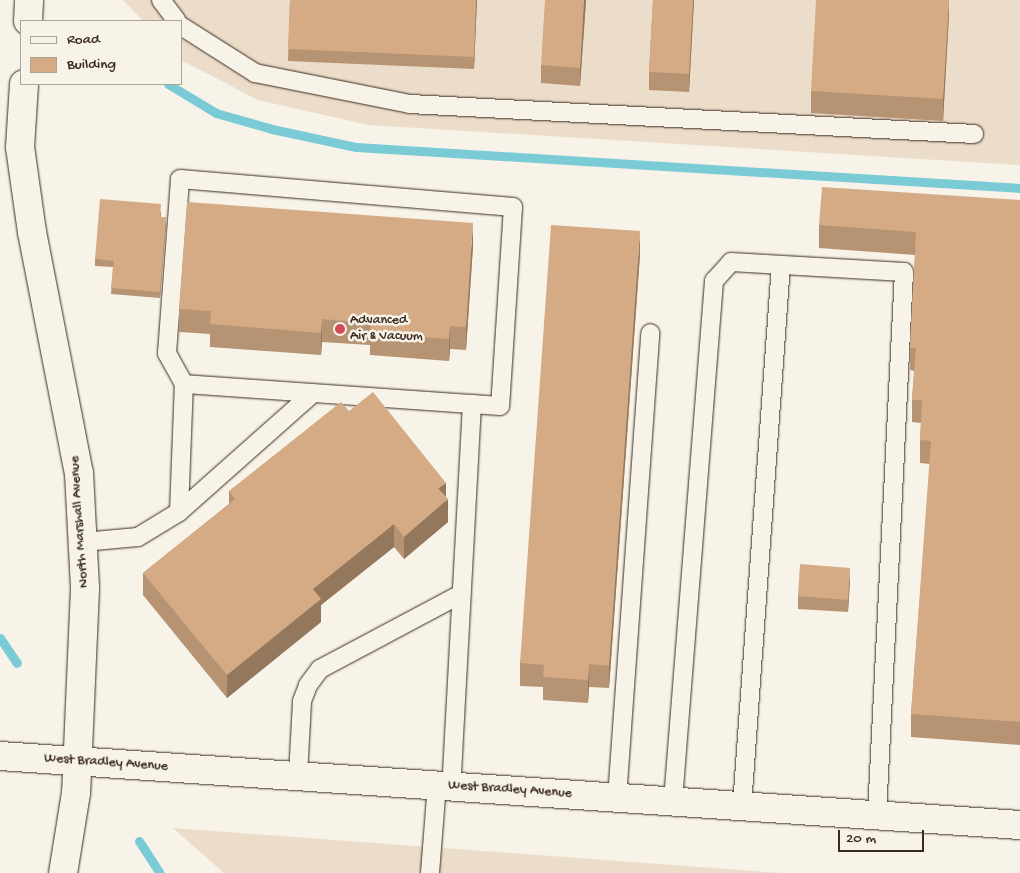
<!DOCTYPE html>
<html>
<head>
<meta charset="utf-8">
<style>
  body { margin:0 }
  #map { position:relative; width:1020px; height:873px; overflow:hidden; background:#f7f3e8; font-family:"Gochi Hand",sans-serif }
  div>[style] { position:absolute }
  .built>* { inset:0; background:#ecddca }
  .stream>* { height:9px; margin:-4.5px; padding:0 4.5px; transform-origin:4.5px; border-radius:4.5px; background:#7bcbd7 }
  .roads { filter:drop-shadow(0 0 1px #3b2a1e) drop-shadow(0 0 1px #3b2a1e) }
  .lane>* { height:18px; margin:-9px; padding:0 9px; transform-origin:9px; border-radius:9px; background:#f7f3e8 }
  .secondary>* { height:28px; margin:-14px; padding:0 14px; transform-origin:14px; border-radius:14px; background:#f7f3e8 }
  .wall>* { inset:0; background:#b69372 }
  .shaded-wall>* { inset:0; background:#94785d }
  .building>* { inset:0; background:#d4ab85 }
  .dots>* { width:14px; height:14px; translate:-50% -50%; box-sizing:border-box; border:2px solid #f7f3e8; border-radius:50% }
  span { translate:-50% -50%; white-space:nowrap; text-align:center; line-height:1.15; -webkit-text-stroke:5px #f7f3e8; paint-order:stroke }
  .poi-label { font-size:14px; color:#3b2a1e }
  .left { translate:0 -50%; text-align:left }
  .street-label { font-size:14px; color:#3b2a1e }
  .legend { position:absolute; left:20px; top:20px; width:162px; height:65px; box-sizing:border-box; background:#f7f3e8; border:1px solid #aca397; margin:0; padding:6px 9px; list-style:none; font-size:15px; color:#3b2a1e }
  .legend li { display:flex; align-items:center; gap:10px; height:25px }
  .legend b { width:25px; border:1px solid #aca397 }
  .scale { position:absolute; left:838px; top:830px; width:86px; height:22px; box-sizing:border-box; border:2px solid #3b2a1e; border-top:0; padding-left:6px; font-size:15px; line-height:18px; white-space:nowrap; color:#3b2a1e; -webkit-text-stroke:4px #f7f3e8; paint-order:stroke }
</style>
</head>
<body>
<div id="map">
  <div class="built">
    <div style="clip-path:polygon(123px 0,1020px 0,1020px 165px,368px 125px,258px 100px,181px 60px,181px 21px,143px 21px)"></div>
    <div style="clip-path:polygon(173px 828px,780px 873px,224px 873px)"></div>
  </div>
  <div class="stream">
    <div style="left:168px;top:84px;width:56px;rotate:31.1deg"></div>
    <div style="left:216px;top:113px;width:58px;rotate:15.9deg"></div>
    <div style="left:272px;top:129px;width:86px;rotate:12.1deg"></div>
    <div style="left:356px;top:147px;width:665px;rotate:3.53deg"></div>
    <div style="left:0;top:638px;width:30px;rotate:56deg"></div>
    <div style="left:139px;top:841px;width:38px;rotate:57deg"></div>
  </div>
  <div class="roads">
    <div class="lane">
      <div style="left:161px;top:0;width:26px;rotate:53deg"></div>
      <div style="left:181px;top:26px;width:88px;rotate:32.4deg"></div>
      <div style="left:255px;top:73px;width:158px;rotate:11.3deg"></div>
      <div style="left:410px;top:104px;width:565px;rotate:3.04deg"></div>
      <div style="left:184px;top:384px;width:35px;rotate:-119deg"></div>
      <div style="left:167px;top:353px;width:174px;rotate:-85.7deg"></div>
      <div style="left:180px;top:179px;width:334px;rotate:4.8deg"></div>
      <div style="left:513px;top:207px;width:199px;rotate:93.7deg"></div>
      <div style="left:500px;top:406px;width:28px;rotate:-176deg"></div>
      <div style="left:179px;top:512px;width:179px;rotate:-41.6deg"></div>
      <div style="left:83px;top:542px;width:55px;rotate:-5.2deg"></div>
      <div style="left:138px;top:537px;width:48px;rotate:-31.4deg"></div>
      <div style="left:179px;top:512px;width:128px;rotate:-87.8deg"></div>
      <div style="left:184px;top:384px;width:289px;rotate:4deg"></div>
      <div style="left:472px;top:404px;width:383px;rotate:93.1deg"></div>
      <div style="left:298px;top:776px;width:75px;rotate:-86.9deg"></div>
      <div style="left:302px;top:701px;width:17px;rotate:-69deg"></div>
      <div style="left:308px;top:685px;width:20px;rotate:-53deg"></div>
      <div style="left:320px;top:669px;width:160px;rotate:-28deg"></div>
      <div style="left:617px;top:798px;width:466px;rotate:-85.9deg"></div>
      <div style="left:673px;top:801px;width:522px;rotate:-85.49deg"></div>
      <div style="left:714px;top:281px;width:25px;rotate:-48deg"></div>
      <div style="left:731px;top:262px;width:173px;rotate:3.3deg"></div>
      <div style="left:904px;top:272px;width:544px;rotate:92.85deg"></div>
      <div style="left:742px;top:806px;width:542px;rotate:-85.88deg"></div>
      <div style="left:430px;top:873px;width:88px;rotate:-85.5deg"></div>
    </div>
    <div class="secondary">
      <div style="left:28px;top:21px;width:21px;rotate:-87deg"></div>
      <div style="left:24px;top:84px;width:63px;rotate:93.6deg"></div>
      <div style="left:20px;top:147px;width:86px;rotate:82deg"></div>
      <div style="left:32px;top:232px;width:246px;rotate:79deg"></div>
      <div style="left:79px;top:473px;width:116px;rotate:87deg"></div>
      <div style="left:85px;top:589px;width:204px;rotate:92.5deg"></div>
      <div style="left:76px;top:793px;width:81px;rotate:99.2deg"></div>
      <div style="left:0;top:756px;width:1022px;rotate:3.87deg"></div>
    </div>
  </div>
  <div class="wall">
    <div style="clip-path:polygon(288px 0,477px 0,474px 69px,288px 61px,290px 0)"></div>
    <div style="clip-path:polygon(586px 0,580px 86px,541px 83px,541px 65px)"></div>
    <div style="clip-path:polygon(653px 0,694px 0,689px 92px,649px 90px,649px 72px)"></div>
    <div style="clip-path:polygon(949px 0,949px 14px,943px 121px,811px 113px,811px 91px)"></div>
    <div style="clip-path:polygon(1020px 200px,1020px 745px,911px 737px,911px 714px,930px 464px,920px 463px,920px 440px,921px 423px,912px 422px,912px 400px,914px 371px,910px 370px,910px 348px,915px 255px,819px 248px,819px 225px)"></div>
    <div style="clip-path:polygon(161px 211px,161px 217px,166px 223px,160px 298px,111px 294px,113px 267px,95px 266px,95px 259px)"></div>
    <div style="clip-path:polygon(473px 246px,466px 350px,450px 349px,449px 361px,370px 355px,370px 345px,322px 342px,321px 355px,210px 347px,210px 334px,179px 332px,179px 309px)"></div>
    <div style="clip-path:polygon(640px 254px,609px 688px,589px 687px,588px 703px,543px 700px,543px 687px,520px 686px,520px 663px)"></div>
    <div style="clip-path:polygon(349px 411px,446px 497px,448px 522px,404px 559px,394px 547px,321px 605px,321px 622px,227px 698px,143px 595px,143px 573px,229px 504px,229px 491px)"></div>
    <div style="clip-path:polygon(850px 580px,848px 612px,798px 609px,798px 596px)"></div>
  </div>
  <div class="shaded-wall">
    <div style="clip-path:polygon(476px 0,477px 0,474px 69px,474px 57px)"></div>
    <div style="clip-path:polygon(584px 0,586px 0,580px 86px,580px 68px)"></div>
    <div style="clip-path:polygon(693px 0,694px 0,689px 92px,689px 74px)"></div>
    <div style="clip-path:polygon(949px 0,949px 14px,943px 121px,943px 99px)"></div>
    <div style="clip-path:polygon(166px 217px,166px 223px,160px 298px,160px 292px)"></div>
    <div style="clip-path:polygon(473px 223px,473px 246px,466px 350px,466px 327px)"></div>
    <div style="clip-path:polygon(640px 231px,640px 254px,609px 688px,609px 666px)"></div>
    <div style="clip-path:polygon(322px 319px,322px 342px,321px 355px,321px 333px)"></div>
    <div style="clip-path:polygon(450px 326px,450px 349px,449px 361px,449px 339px)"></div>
    <div style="clip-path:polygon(446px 483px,446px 501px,448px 499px,448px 522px,404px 559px,404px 537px,438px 488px)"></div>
    <div style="clip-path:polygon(394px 524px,394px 547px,321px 605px,321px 622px,227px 698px,227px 675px,313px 589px)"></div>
    <div style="clip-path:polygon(850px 568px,850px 580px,848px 612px,848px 600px)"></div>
    <div style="clip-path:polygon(589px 664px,589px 687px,588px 703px,588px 680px)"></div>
  </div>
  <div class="building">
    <div style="clip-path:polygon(290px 0,476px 0,474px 57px,288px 49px)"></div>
    <div style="clip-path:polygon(545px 0,584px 0,580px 68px,541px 65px)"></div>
    <div style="clip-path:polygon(653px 0,693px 0,689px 74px,649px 72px)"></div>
    <div style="clip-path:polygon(816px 0,949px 0,943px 99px,811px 91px)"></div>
    <div style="clip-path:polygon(822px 187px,1020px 200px,1020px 722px,911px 714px,931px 441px,920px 440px,922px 400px,912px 400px,916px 348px,910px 348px,916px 232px,819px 225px)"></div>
    <div style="clip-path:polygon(100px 199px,161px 204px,160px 217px,166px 217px,160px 292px,111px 288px,114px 261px,95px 259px)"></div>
    <div style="clip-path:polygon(187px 202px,473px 223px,466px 327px,450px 326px,449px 339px,370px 333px,371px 323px,322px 319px,321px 333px,210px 324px,211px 311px,179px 309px)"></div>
    <div style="clip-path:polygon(551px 225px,640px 231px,609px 666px,589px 664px,588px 680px,543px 677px,544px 665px,520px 663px)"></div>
    <div style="clip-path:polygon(373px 392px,446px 483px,438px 488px,448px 499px,404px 537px,394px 524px,313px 589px,321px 599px,227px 675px,143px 573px,235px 499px,229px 491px,341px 402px,349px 411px)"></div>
    <div style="clip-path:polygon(800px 564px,850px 568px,848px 600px,798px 596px)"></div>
  </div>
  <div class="dots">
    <div style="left:340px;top:329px;background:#d1495b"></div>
  </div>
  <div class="poi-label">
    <span class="left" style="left:350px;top:329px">Advanced<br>Air &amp; Vacuum</span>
  </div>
  <div class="street-label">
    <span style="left:80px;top:522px;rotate:-94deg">North Marshall Avenue</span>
    <span style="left:106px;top:763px;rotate:4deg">West Bradley Avenue</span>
    <span style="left:510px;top:790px;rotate:4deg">West Bradley Avenue</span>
  </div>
  <ul class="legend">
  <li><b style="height:6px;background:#f7f3e8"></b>Road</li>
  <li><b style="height:14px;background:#d4ab85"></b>Building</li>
  </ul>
  <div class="scale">20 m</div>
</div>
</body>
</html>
